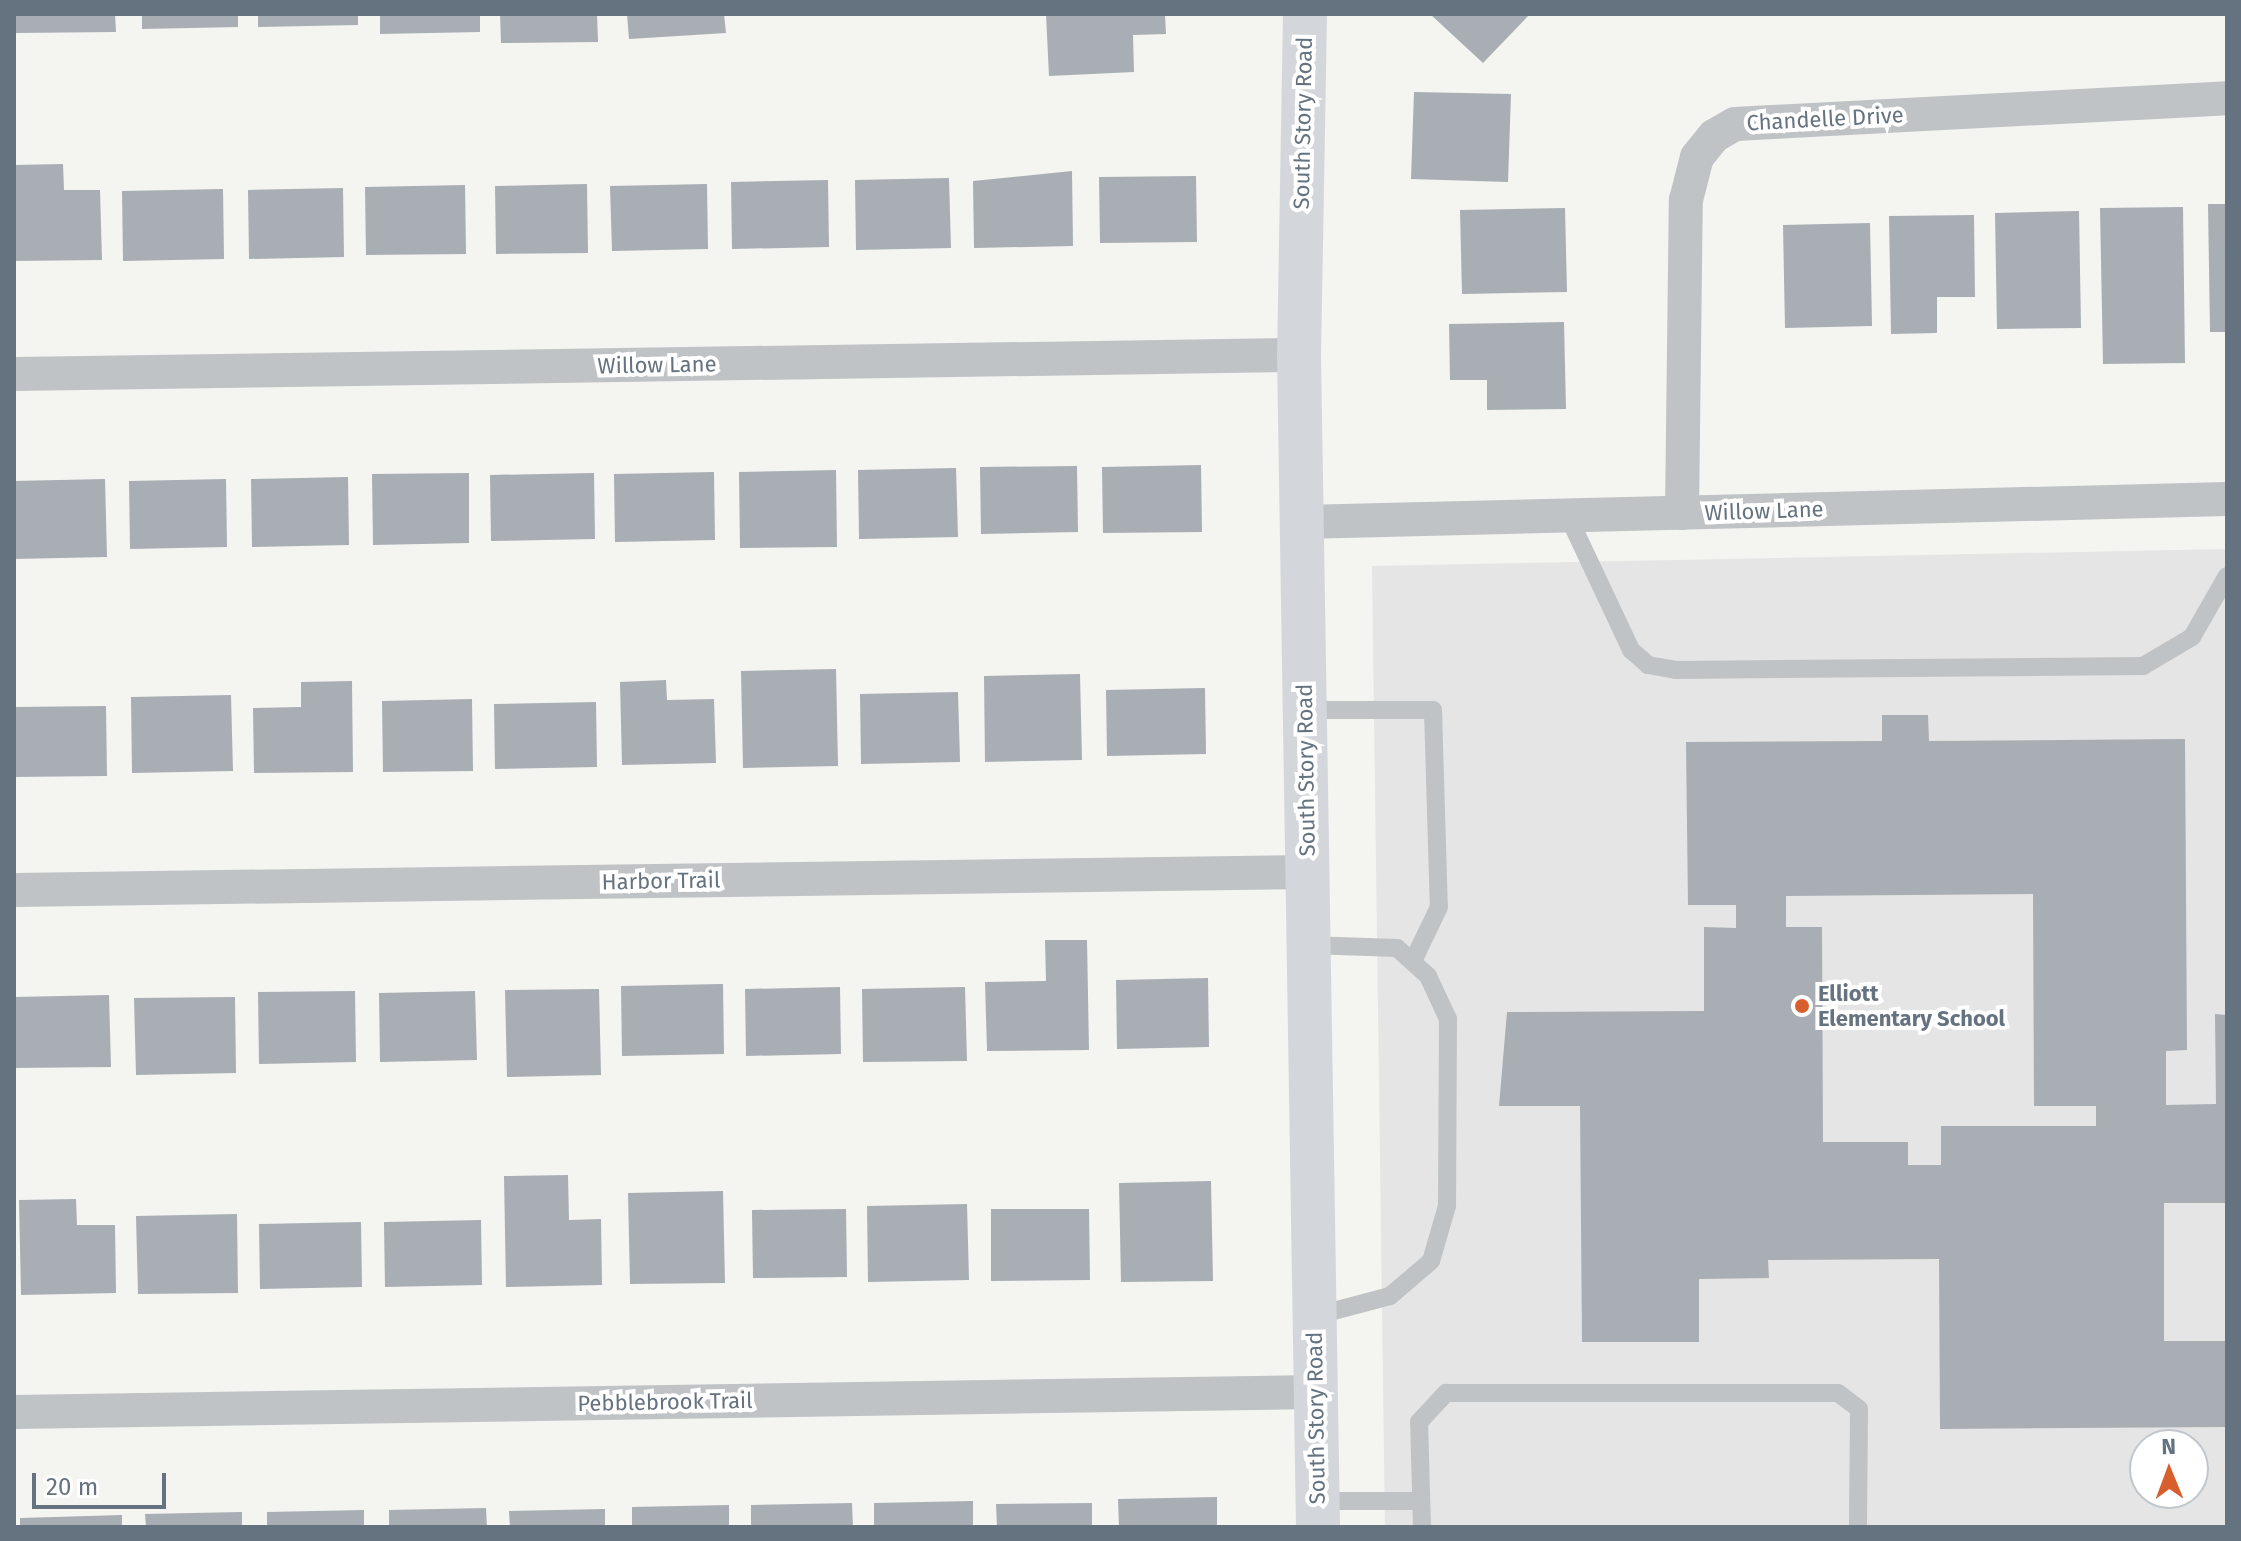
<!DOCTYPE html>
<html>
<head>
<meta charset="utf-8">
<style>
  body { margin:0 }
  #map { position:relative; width:2241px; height:1541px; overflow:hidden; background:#f4f4f0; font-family:"Fira Sans",sans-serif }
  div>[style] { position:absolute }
  .built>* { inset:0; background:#e4e5e4 }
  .building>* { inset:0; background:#a8aeb4 }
  .lane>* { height:18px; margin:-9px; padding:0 9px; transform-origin:9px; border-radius:9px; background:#bfc3c6 }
  .street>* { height:34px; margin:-17px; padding:0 17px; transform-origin:17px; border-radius:17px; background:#bfc3c6 }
  .secondary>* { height:44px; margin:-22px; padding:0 22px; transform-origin:22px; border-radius:22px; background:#d3d7db }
  .dots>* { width:22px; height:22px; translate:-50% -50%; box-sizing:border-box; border:4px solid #fff; border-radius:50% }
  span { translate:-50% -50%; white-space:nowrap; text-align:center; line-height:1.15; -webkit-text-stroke:8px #fff; paint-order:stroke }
  .street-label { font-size:22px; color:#65727f }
  .poi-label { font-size:22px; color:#65727f; font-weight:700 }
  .left { translate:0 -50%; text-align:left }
  .frame { position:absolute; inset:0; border:16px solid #65727f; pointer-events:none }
  .north { position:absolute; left:2129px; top:1429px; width:80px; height:80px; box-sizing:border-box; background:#fff; border:2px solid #c1c7cc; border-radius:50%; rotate:359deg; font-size:22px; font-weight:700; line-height:32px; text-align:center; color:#65727f }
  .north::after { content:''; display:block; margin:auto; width:28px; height:36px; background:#d75f2d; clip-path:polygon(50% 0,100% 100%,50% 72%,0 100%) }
  .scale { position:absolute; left:32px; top:1473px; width:134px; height:36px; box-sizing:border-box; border:4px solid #65727f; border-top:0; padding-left:10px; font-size:24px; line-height:28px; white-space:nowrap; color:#65727f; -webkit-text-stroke:6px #fff; paint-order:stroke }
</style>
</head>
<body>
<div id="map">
  <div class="built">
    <div style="clip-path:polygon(evenodd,2227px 549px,2227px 1527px,1385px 1527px,1372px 566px,2227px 549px,2145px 1445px,2193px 1445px,2193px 1493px,2145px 1493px,2145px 1445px)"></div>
  </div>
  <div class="building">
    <div style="clip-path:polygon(15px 14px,115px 14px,116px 32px,15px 33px)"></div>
    <div style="clip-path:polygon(142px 14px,238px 14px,238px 27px,142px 29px)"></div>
    <div style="clip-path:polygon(258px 14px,358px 14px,358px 25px,258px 27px)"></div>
    <div style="clip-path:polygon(380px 14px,480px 14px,480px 32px,380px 34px)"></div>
    <div style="clip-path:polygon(500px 14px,597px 14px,598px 42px,501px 43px)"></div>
    <div style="clip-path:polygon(627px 14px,724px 14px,726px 33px,629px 39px)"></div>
    <div style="clip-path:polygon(1046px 14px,1165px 14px,1166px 34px,1133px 35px,1134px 72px,1049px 76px)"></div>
    <div style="clip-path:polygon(1430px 14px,1530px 14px,1483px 63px)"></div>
    <div style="clip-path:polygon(1414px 92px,1511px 94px,1508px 182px,1411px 179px)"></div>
    <div style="clip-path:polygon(63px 164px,64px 190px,100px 190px,102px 260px,14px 261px,14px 165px)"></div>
    <div style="clip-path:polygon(1072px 171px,1073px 246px,974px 248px,973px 181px)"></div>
    <div style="clip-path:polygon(1196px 176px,1197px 242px,1100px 243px,1099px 177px)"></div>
    <div style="clip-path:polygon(949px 178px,951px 248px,856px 250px,855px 180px)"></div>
    <div style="clip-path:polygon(828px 180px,829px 247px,732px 249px,731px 182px)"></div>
    <div style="clip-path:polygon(587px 184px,588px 253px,496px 254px,495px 186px)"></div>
    <div style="clip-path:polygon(707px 184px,708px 249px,612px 251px,610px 186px)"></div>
    <div style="clip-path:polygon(465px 185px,466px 254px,366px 255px,365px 187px)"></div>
    <div style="clip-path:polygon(343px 188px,344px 257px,249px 259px,248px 190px)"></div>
    <div style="clip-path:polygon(223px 189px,224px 259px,123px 261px,122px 191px)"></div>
    <div style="clip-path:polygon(2208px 204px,2227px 204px,2227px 332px,2210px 332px)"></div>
    <div style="clip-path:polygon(2183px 207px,2185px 363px,2103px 364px,2100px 208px)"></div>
    <div style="clip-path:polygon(1565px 208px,1567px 292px,1462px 294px,1460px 210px)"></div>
    <div style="clip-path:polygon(2079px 211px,2081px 328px,1997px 329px,1995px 213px)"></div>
    <div style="clip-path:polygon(1974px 215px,1975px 297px,1937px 297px,1937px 333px,1891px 334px,1889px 216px)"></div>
    <div style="clip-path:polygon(1870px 223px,1872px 326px,1785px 328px,1783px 225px)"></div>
    <div style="clip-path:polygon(1564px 322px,1566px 409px,1487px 410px,1487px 380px,1450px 380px,1449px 324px)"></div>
    <div style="clip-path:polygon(1201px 465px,1202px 532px,1103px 533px,1102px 467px)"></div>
    <div style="clip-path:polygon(1077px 466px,1078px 532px,981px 534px,980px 467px)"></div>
    <div style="clip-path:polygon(956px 468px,958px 537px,859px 539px,858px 470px)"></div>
    <div style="clip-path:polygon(836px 470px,837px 547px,740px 548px,739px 472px)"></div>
    <div style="clip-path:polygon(714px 472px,715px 540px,615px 542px,614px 474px)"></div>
    <div style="clip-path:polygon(469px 473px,469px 543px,373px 545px,372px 474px)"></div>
    <div style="clip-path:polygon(594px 473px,595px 539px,491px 541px,490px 475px)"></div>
    <div style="clip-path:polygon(348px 477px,349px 545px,252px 547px,251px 479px)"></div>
    <div style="clip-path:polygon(105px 479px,107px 557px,14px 559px,14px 481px)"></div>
    <div style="clip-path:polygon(226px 479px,227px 547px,130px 549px,129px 481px)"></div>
    <div style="clip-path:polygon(836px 669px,838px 766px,743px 768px,741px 671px)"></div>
    <div style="clip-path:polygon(1080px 674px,1082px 760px,985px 762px,984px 676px)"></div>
    <div style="clip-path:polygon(666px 680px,667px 700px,714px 699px,716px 763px,622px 765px,620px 682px)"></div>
    <div style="clip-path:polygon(352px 681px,353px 772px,254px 773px,253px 708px,301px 707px,301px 682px)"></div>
    <div style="clip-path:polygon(1205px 688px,1206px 754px,1107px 756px,1106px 690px)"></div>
    <div style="clip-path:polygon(958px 692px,960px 762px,861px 764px,860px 694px)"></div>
    <div style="clip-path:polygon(231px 695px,233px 771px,132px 773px,131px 697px)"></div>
    <div style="clip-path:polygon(472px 699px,473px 771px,383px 772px,382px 701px)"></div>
    <div style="clip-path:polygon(596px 702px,597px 767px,495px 769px,494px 704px)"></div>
    <div style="clip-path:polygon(106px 706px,107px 776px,14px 777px,14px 707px)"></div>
    <div style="clip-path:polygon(evenodd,1882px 715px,1928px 715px,1929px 741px,2185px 739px,2187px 1050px,2166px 1051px,2166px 1105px,2216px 1104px,2215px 1014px,2227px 1015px,2227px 1203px,2164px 1203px,2164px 1341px,2227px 1341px,2227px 1427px,1940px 1429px,1939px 1259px,1768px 1260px,1769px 1278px,1699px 1279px,1699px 1342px,1582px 1342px,1580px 1106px,1499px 1106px,1507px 1012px,1704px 1011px,1704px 927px,1736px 928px,1736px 905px,1688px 905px,1686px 742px,1882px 741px,1882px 715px,2033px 894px,2034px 1106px,2096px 1106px,2096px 1126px,1941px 1126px,1941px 1165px,1908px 1165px,1908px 1142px,1823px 1142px,1822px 927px,1786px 927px,1786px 896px,2033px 894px)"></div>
    <div style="clip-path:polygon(1045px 940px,1087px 940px,1089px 1050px,987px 1051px,985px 982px,1046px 981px)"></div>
    <div style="clip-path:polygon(1208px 978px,1209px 1047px,1117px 1049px,1116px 980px)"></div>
    <div style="clip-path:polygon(723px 984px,724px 1054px,622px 1056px,621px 986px)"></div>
    <div style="clip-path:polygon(840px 987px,841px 1054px,746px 1056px,745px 989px)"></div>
    <div style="clip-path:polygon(965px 987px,967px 1061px,863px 1062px,862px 989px)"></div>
    <div style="clip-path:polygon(599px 989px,601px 1075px,507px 1077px,505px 990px)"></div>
    <div style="clip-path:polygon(355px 991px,356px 1062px,259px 1064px,258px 992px)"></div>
    <div style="clip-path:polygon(475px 991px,477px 1060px,380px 1062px,379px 993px)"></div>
    <div style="clip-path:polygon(109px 995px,111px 1067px,14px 1068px,14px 997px)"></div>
    <div style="clip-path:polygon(235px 997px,236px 1073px,136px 1075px,134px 998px)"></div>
    <div style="clip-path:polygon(568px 1175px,569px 1220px,601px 1219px,602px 1285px,506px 1287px,504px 1176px)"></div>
    <div style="clip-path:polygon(1211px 1181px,1213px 1281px,1121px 1282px,1119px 1183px)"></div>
    <div style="clip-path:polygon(723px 1191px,725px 1283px,630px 1284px,628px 1193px)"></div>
    <div style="clip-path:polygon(76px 1199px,77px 1225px,115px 1225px,116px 1293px,21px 1295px,19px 1200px)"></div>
    <div style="clip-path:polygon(967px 1204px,969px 1280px,868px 1282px,867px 1206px)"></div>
    <div style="clip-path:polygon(846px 1209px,847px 1277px,753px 1278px,752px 1210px)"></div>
    <div style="clip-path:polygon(991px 1209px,1089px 1209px,1090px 1280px,991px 1281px)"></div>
    <div style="clip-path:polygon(237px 1214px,238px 1293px,138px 1294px,136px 1216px)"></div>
    <div style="clip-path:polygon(481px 1220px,482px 1285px,385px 1287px,384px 1222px)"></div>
    <div style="clip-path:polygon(361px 1222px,362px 1287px,260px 1289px,259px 1224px)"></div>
    <div style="clip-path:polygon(1217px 1497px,1217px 1527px,1119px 1527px,1118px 1499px)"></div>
    <div style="clip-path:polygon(973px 1501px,973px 1527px,874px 1527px,874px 1503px)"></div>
    <div style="clip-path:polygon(852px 1503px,853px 1527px,751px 1527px,751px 1505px)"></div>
    <div style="clip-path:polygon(1092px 1503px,1092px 1527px,997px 1527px,996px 1504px)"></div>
    <div style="clip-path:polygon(729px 1505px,729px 1527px,632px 1527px,632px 1507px)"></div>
    <div style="clip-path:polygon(486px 1508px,487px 1527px,389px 1527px,389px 1510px)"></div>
    <div style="clip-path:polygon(605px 1509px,605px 1527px,510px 1527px,509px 1511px)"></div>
    <div style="clip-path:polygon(364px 1510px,364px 1527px,267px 1527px,267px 1512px)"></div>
    <div style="clip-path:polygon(242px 1512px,242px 1527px,146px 1527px,145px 1514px)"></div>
    <div style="clip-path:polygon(122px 1515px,122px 1527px,20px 1527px,20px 1518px)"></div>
  </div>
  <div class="lane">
    <div style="left:1568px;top:516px;width:148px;rotate:64.8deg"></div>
    <div style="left:1631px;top:650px;width:23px;rotate:41deg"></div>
    <div style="left:1648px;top:665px;width:28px;rotate:10deg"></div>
    <div style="left:1676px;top:670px;width:467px;rotate:-0.5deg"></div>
    <div style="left:2143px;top:666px;width:57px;rotate:-30.6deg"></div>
    <div style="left:2192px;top:637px;width:70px;rotate:-60.2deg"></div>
    <div style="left:1305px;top:710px;width:128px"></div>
    <div style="left:1433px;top:710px;width:197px;rotate:88.3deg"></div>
    <div style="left:1439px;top:907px;width:60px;rotate:115.7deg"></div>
    <div style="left:1308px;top:945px;width:89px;rotate:1.9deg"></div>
    <div style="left:1397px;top:948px;width:42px;rotate:42.1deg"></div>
    <div style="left:1428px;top:976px;width:47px;rotate:65.1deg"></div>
    <div style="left:1448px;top:1019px;width:187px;rotate:90.3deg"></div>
    <div style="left:1447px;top:1206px;width:57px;rotate:106.2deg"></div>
    <div style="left:1431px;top:1261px;width:54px;rotate:139.5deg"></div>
    <div style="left:1390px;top:1296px;width:78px;rotate:165.1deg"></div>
    <div style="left:1317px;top:1501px;width:104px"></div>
    <div style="left:1422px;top:1527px;width:105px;rotate:-91.6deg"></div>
    <div style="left:1419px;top:1422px;width:40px;rotate:-47deg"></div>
    <div style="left:1446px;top:1393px;width:392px"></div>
    <div style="left:1838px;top:1393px;width:26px;rotate:37deg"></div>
    <div style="left:1859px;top:1409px;width:118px;rotate:90.5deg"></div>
  </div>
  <div class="street">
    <div style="left:14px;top:374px;width:1285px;rotate:-0.85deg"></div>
    <div style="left:1682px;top:513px;width:313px;rotate:-89.3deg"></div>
    <div style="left:1686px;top:200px;width:44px;rotate:-75.7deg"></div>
    <div style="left:1697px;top:157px;width:27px;rotate:-51deg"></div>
    <div style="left:1714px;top:136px;width:24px;rotate:-30deg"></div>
    <div style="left:1735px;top:124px;width:493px;rotate:-3deg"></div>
    <div style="left:1302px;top:522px;width:925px;rotate:-1.42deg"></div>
    <div style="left:14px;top:890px;width:1294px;rotate:-0.8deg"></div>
    <div style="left:14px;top:1412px;width:1301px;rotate:-0.88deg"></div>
  </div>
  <div class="secondary">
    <div style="left:1305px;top:14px;width:341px;rotate:91deg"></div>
    <div style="left:1299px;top:355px;width:1172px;rotate:89.07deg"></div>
  </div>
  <div class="dots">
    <div style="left:1802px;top:1006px;background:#d75f2d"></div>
  </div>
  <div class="street-label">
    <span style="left:1825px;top:119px;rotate:-3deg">Chandelle Drive</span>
    <span style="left:1303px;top:123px;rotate:-89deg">South Story Road</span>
    <span style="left:657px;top:365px;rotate:-1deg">Willow Lane</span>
    <span style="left:1764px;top:511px;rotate:-2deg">Willow Lane</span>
    <span style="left:1306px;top:770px;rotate:-91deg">South Story Road</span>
    <span style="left:661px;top:881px;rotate:-1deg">Harbor Trail</span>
    <span style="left:665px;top:1402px;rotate:-1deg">Pebblebrook Trail</span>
    <span style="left:1316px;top:1418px;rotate:-91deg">South Story Road</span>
  </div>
  <div class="poi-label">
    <span class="left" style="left:1818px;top:1006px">Elliott<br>Elementary School</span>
  </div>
  <div class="frame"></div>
  <div class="north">N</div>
  <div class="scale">20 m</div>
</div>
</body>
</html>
